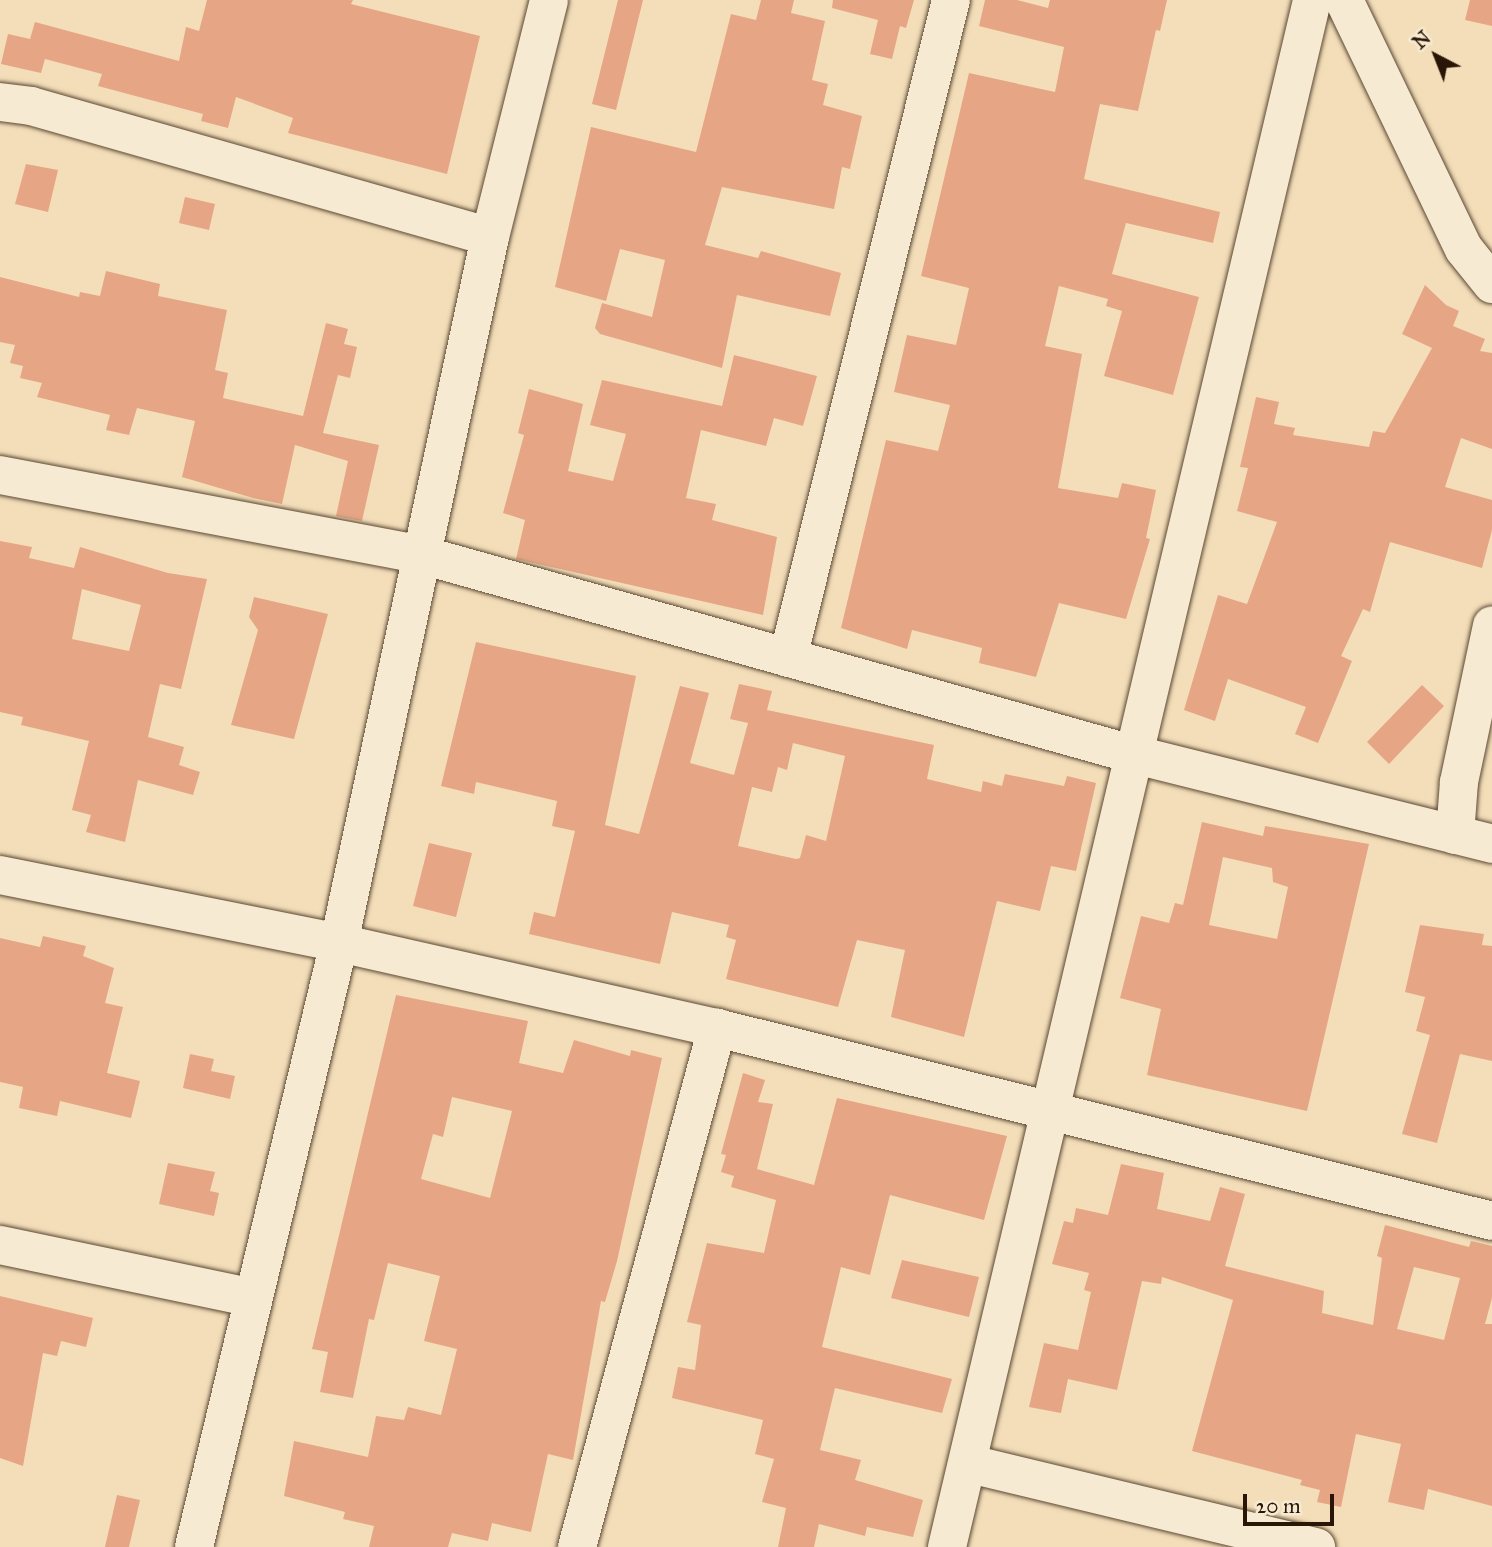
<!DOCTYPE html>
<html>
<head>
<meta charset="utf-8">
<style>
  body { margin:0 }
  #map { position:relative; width:1492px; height:1547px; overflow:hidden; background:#f3deb9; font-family:"IM FELL Great Primer",serif }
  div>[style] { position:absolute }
  .building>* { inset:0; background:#e6a685 }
  .roads { filter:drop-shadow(0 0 2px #5c4834) drop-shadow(0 0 2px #5c4834) }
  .minor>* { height:38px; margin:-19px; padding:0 19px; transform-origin:19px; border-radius:19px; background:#f7ead2 }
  span { translate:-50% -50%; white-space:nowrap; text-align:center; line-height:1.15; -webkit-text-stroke:6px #f7ead2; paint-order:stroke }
  .north { position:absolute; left:1401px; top:21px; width:70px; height:70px; -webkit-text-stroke:5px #f7ead2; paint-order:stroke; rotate:318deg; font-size:19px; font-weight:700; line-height:28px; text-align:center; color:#291607 }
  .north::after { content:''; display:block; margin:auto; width:24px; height:32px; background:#291607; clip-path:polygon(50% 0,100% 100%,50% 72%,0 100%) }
  .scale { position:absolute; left:1243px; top:1494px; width:91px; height:32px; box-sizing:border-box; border:4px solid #291607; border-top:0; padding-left:9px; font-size:21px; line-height:24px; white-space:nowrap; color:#291607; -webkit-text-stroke:5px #f7ead2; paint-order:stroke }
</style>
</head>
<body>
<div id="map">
  <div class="building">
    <div style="clip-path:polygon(207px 0,353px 0,351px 4px,480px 36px,447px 174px,288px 133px,293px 118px,236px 97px,228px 128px,201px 121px,203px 114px,98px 86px,102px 74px,45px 59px,41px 73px,1px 64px,8px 34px,30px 39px,35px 22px,179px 61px,186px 27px,199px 31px)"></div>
    <div style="clip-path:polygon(618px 0,643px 0,616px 110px,592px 104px)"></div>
    <div style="clip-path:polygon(761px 0,794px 0,791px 13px,825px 21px,812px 80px,828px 84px,823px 105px,862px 116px,850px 169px,842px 167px,834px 209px,722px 187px,705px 245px,758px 258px,761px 251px,841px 273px,830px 316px,737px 295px,722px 368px,600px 334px,595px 328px,602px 303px,652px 317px,665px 260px,620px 249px,606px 301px,555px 287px,591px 127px,696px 152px,731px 14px,756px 20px)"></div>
    <div style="clip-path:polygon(833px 0,914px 0,906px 28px,900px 26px,892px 59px,870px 54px,878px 20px,832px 8px)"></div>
    <div style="clip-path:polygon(985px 0,1017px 0,1048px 8px,1050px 0,1167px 0,1160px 31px,1156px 30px,1138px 111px,1100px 104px,1084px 179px,1220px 212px,1213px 243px,1126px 223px,1112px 274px,1199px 297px,1173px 395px,1104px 376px,1122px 311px,1106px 306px,1108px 299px,1059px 286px,1045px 346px,1082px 354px,1058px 488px,1118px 498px,1122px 483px,1156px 490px,1146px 538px,1150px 539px,1126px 619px,1059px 603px,1036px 677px,979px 663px,982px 648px,912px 630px,907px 649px,841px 628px,886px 440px,938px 451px,950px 405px,894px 392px,907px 335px,956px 345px,969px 288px,921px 276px,969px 73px,1055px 92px,1064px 47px,979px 26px)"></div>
    <div style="clip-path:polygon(1470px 0,1492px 0,1492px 26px,1465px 20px)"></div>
    <div style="clip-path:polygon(26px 164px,58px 170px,48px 212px,15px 204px)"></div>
    <div style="clip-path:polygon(185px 197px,215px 204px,209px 230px,179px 223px)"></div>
    <div style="clip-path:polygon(106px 271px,160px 284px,158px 296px,227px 310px,215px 370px,228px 373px,223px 398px,303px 416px,326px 323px,348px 329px,344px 344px,357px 347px,350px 378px,338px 375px,323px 433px,379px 445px,362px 521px,336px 516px,348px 461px,295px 445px,282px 504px,253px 498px,182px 477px,195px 421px,137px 408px,129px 435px,106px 430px,110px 415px,37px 397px,42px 383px,20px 378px,23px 366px,10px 363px,15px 345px,0 342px,0 277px,79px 297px,80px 292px,100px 296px)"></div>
    <div style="clip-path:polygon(1425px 285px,1446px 305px,1459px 311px,1453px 326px,1485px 339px,1480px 351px,1492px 353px,1492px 449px,1461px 438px,1445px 487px,1492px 500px,1492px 530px,1482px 568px,1390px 542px,1370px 612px,1363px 609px,1341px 656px,1352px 661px,1318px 743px,1295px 734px,1306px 707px,1228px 679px,1215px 721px,1184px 710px,1218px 595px,1247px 604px,1277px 522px,1237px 511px,1248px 468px,1240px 467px,1256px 397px,1279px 402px,1274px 424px,1295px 428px,1293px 435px,1369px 447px,1373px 431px,1385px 433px,1432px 348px,1402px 334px)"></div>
    <div style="clip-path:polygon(734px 355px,817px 376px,803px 426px,774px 418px,766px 446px,701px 430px,686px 498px,716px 504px,712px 520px,777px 537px,763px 615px,516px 559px,525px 520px,503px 513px,524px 435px,518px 433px,529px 389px,583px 404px,568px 471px,613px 481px,626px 434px,590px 425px,602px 380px,722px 406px)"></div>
    <div style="clip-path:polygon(evenodd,0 541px,32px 547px,29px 558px,74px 568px,80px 547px,168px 573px,207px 579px,181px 689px,160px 684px,148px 737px,184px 747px,179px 765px,200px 772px,193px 795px,138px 780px,125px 842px,86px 832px,91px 815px,72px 810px,89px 741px,21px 725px,23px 717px,0 712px,0 541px,82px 589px,141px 605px,129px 651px,72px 639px,82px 589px)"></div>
    <div style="clip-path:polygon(254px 597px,328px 614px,294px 739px,231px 725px,258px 630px,249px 617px)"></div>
    <div style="clip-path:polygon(evenodd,476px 642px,636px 676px,605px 825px,639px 834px,680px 686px,709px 693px,690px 763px,734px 775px,748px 723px,730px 719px,739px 684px,772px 691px,767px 710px,934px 745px,927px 779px,981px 792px,983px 781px,1002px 786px,1005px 774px,1064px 786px,1067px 776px,1096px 783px,1076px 871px,1051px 866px,1040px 911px,997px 901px,964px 1037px,891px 1017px,905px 950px,857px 940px,838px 1007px,726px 979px,736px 940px,726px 937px,729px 925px,672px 912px,660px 964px,529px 934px,534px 912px,555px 917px,575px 831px,552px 826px,557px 801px,476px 782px,474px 794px,441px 786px,476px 642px,793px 743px,845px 756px,826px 841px,806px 835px,800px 858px,796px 859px,738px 846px,752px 787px,772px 792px,778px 767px,787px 770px,793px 743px)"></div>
    <div style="clip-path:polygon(1422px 685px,1444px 706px,1389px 764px,1367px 742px)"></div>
    <div style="clip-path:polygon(evenodd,1202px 822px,1263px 836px,1265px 826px,1369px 844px,1307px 1111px,1147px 1075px,1161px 1009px,1120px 998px,1141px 916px,1169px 923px,1175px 903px,1183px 905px,1202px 822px,1223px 857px,1272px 868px,1273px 882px,1288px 887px,1277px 939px,1209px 925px,1223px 857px)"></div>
    <div style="clip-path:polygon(429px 843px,472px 853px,456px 917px,413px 906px)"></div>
    <div style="clip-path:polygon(1420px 925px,1484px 934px,1482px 945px,1492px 946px,1492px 1061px,1460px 1054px,1437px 1143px,1402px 1134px,1430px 1035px,1416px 1031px,1425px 997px,1405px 992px)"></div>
    <div style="clip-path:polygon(43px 936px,86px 946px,83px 956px,114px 968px,105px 1003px,123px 1007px,107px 1073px,140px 1081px,131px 1118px,60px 1101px,57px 1116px,19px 1108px,23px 1087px,0 1082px,0 938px,40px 947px)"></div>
    <div style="clip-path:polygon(evenodd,396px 995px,528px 1021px,519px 1063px,563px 1073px,574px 1040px,630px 1056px,631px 1050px,662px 1058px,617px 1261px,605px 1302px,601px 1301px,573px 1460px,548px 1454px,531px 1532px,492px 1523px,488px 1541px,452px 1533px,448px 1547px,369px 1547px,374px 1526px,343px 1519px,345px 1512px,284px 1496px,294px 1441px,368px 1457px,376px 1416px,404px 1420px,408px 1407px,441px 1415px,457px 1349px,424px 1341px,440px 1276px,388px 1263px,374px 1320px,369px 1319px,353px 1398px,320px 1392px,328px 1352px,312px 1349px,396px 995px,452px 1097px,512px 1111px,490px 1198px,421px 1179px,433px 1134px,443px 1137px,452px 1097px)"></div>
    <div style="clip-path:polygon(190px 1054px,214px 1059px,211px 1071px,235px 1076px,230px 1099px,183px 1088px)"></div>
    <div style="clip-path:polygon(743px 1073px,765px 1080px,758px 1102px,773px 1104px,757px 1169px,814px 1185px,837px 1098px,1007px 1136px,984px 1220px,890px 1195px,870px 1275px,841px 1267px,822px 1347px,952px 1379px,942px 1413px,835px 1388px,820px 1450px,861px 1460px,855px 1480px,923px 1500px,913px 1537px,867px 1527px,865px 1536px,819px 1524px,814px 1547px,778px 1547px,786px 1508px,762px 1502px,774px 1459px,755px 1454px,763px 1420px,672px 1398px,678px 1367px,695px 1370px,701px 1325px,687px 1322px,707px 1243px,764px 1253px,776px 1200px,731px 1187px,734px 1176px,721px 1172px,726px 1155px,721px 1154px)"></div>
    <div style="clip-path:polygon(168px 1163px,215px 1172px,210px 1191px,219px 1193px,214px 1216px,159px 1204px)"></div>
    <div style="clip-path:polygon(evenodd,1121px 1164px,1164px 1173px,1157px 1209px,1210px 1221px,1220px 1187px,1245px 1194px,1225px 1266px,1324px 1291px,1322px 1313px,1373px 1325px,1382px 1258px,1377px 1256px,1385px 1225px,1469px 1247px,1471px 1241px,1492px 1246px,1492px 1298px,1485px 1324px,1492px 1324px,1492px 1506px,1428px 1489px,1424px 1510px,1388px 1502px,1401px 1444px,1356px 1434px,1341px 1507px,1317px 1502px,1320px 1490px,1300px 1485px,1302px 1480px,1192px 1451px,1233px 1300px,1162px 1277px,1161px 1284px,1142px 1281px,1117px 1390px,1068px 1379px,1061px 1413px,1029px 1407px,1044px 1343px,1078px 1350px,1091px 1292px,1084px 1290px,1089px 1273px,1052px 1264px,1064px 1221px,1073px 1223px,1076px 1208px,1108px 1215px,1121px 1164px,1414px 1267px,1460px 1278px,1444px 1340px,1397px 1329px,1414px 1267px)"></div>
    <div style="clip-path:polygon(902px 1260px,979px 1277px,969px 1317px,891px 1298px)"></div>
    <div style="clip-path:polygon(0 1296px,93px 1318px,86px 1347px,61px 1341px,57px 1356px,43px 1353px,23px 1466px,0 1458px)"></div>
    <div style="clip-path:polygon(117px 1495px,140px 1500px,129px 1547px,105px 1547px)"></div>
  </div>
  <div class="roads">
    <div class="minor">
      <div style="left:1344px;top:0;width:276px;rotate:64.3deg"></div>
      <div style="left:1464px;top:249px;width:45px;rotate:51.3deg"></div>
      <div style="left:0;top:102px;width:31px;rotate:7deg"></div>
      <div style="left:31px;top:106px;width:477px;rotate:15.9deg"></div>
      <div style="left:0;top:475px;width:430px;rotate:10.7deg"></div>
      <div style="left:422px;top:555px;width:737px;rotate:15.66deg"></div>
      <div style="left:1132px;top:754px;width:371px;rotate:14deg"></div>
      <div style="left:788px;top:658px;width:678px;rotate:-76.09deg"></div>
      <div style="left:1455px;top:835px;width:53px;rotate:-85.7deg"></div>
      <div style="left:1459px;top:782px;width:160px;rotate:-78.1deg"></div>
      <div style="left:0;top:875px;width:346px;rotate:11.3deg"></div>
      <div style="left:339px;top:943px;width:387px;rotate:12.7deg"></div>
      <div style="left:717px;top:1028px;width:799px;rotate:13.98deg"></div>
      <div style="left:0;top:1245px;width:258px;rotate:11.8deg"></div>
      <div style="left:970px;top:1464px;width:356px;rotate:13.5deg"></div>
      <div style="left:194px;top:1547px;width:621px;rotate:-76.5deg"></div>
      <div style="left:339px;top:943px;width:722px;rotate:-77.93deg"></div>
      <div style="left:490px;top:237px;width:244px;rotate:-76deg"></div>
      <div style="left:577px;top:1547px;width:538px;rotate:-74.9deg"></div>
      <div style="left:947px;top:1547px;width:1589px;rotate:-76.72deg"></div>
    </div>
  </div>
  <div class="north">N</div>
  <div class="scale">20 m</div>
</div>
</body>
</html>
